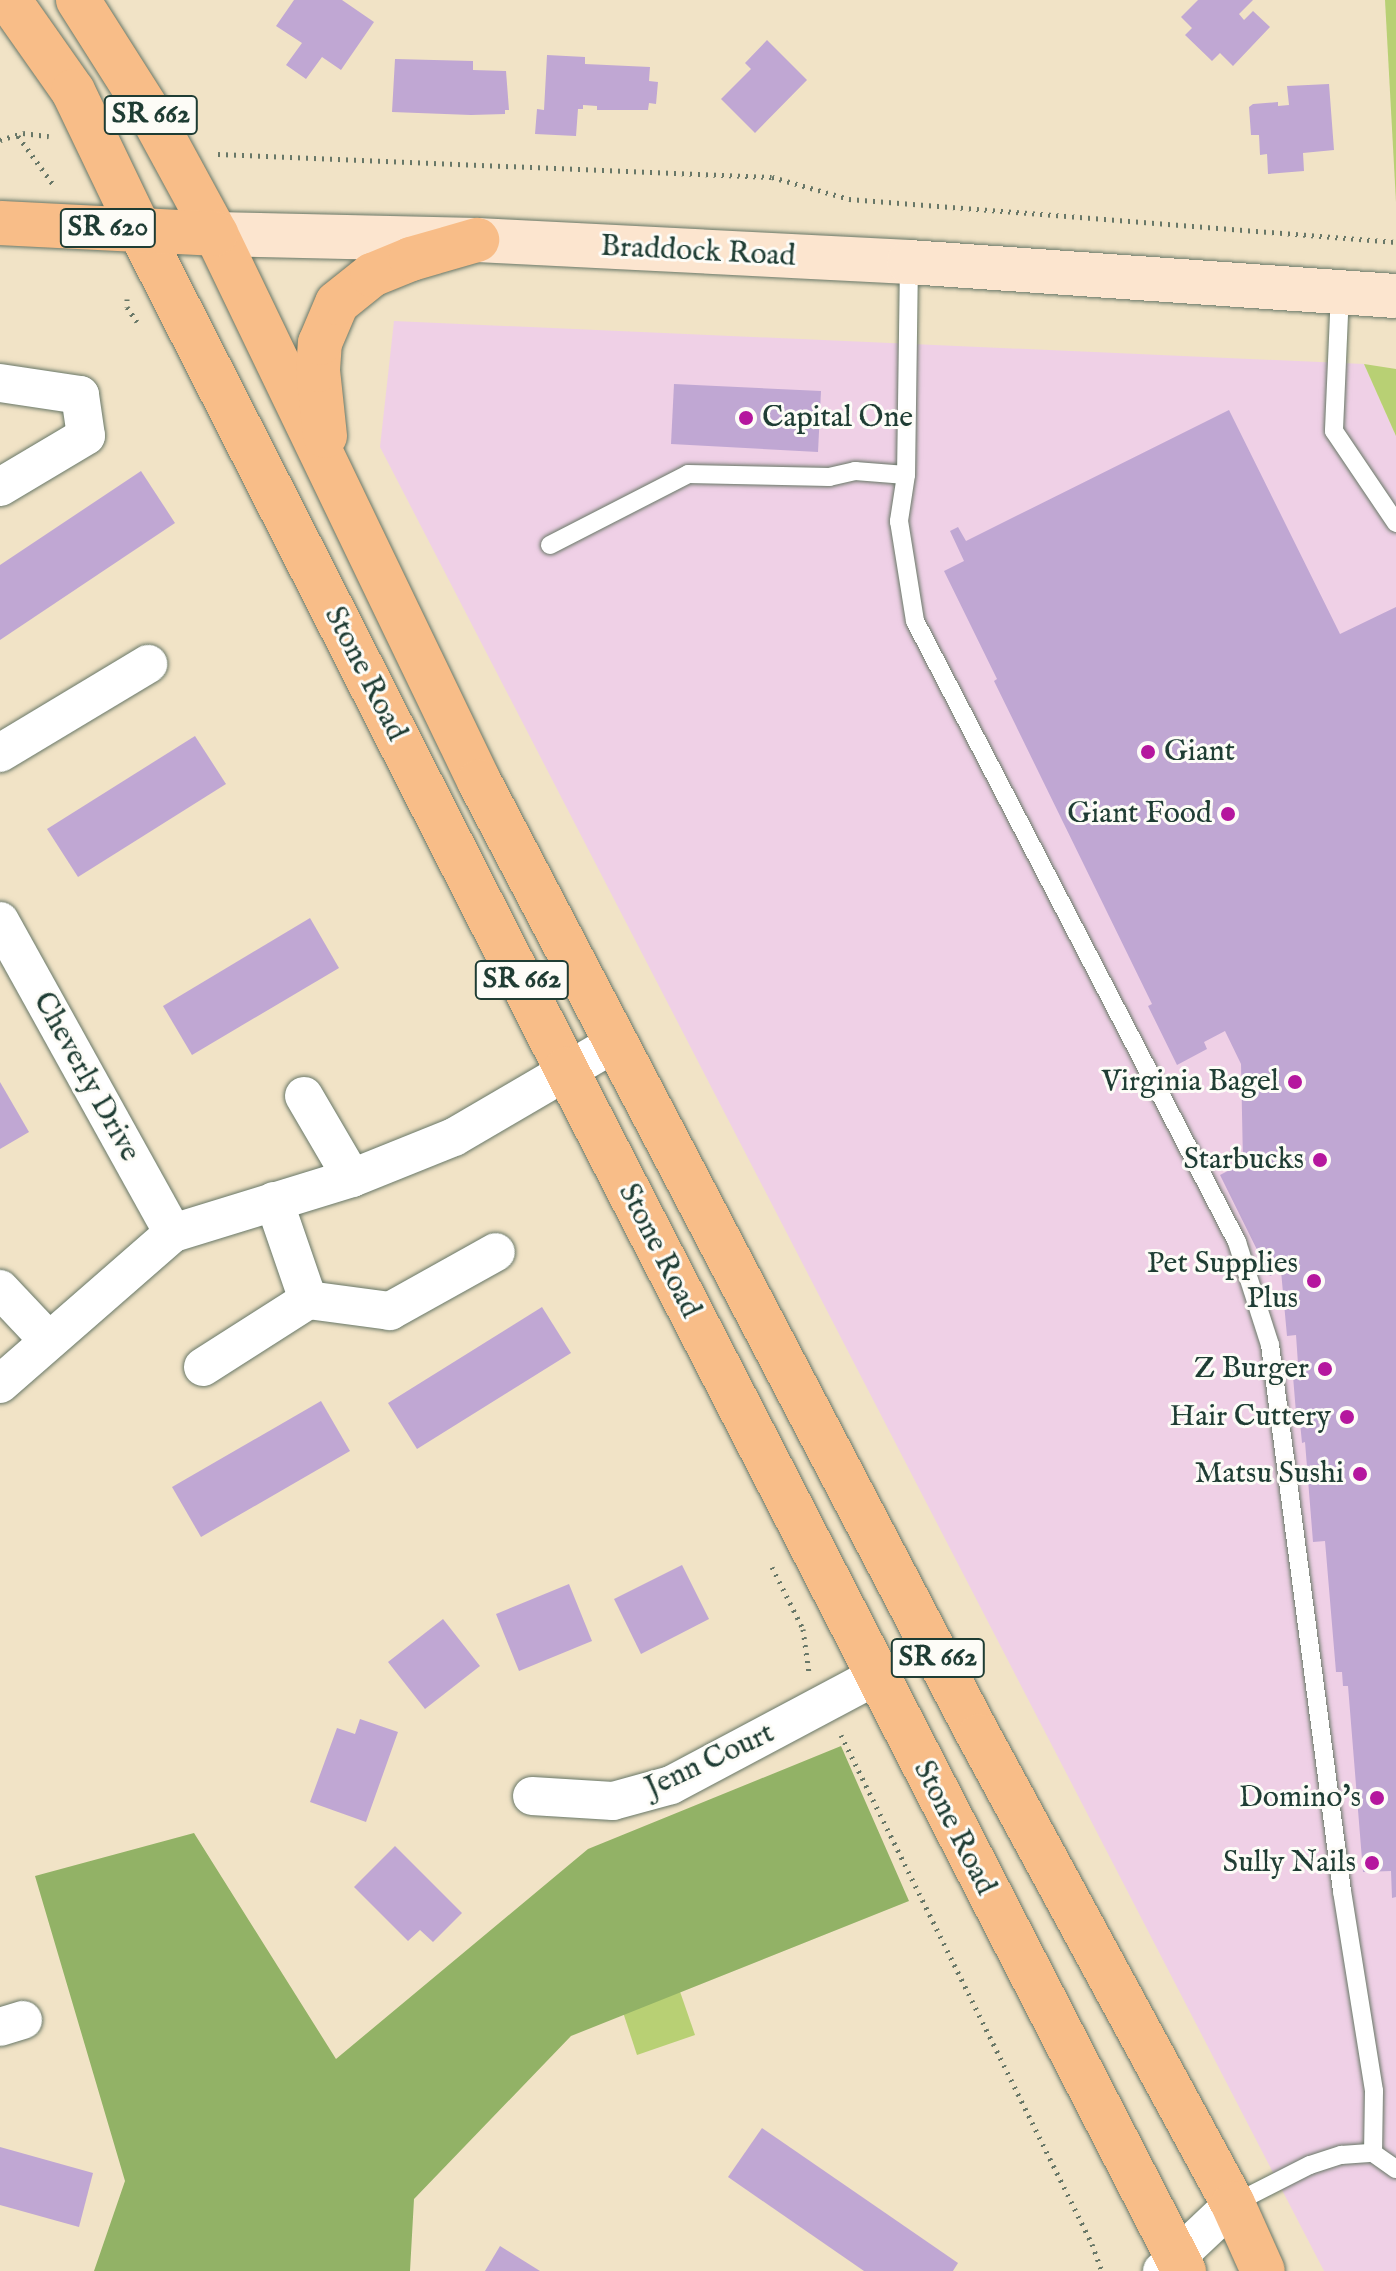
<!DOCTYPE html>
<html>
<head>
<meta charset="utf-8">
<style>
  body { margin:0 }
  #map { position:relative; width:1396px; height:2271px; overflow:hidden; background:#f1e3c6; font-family:"IM FELL English",serif }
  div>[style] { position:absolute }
  .built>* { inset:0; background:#efd0e6 }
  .green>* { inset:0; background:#b8d074 }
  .forest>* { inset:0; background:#92b266 }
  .building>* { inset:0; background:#c0a7d3 }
  .path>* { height:5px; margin-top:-2.5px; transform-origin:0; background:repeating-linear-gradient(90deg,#687767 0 2px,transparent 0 8px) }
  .roads { filter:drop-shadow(0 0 2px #687767) drop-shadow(0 0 2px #687767) }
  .lane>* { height:18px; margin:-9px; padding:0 9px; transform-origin:9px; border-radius:9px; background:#fff }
  .street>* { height:38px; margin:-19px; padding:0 19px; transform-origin:19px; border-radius:19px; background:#fff }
  .secondary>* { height:44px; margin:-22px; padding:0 22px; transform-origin:22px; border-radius:22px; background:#fce5cf }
  .primary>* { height:44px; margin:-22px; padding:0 22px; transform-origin:22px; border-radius:22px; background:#f8bd88 }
  .dots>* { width:22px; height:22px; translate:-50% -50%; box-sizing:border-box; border:4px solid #fdfcf7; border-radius:50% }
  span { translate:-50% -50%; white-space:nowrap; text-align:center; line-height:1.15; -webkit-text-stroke:6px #fdfcf7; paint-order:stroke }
  .shield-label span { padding:2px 6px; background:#fdfcf7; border:2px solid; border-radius:6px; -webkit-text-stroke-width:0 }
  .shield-label { font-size:28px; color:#1f3d34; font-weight:700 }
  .street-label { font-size:30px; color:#1f3d34 }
  .poi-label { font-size:30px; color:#1f3d34 }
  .left { translate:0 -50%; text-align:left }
  .right { translate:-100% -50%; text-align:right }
</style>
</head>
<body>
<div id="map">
  <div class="built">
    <div style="clip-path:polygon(394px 321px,1364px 364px,1396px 436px,1396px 2271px,1324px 2271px,380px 447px)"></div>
  </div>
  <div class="green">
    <div style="clip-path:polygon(1385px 0,1396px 0,1396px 202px)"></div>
    <div style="clip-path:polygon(1364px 364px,1396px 369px,1396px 436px)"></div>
    <div style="clip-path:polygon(676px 1980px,695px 2035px,637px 2055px,619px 2000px)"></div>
  </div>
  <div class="forest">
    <div style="clip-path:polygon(841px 1746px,909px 1901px,571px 2036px,414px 2199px,410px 2271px,94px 2271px,125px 2181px,35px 1876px,194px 1833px,336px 2059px,588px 1849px)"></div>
  </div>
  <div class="building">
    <div style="clip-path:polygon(294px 0,342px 0,374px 22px,341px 70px,322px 57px,306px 79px,286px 65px,302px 43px,276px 26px)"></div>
    <div style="clip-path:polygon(1198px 0,1253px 0,1239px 14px,1244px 20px,1253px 11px,1270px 27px,1233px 66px,1220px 53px,1212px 61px,1185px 35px,1192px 28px,1181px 17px)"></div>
    <div style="clip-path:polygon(767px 40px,807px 80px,755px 133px,721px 99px,751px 69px,745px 63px)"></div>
    <div style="clip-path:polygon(547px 55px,585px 57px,585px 64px,650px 67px,649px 81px,658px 82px,656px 104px,649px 103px,648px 110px,597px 110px,597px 106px,583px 105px,583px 109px,578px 109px,576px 136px,535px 134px,537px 109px,544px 110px)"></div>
    <div style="clip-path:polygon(395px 59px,473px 61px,473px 70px,506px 71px,509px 110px,505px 110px,505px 114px,471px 115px,392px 112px)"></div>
    <div style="clip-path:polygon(1329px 84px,1334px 150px,1303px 153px,1304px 171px,1268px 174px,1267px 154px,1260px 155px,1259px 135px,1251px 135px,1249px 107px,1253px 104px,1278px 102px,1278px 106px,1289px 105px,1287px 86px)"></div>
    <div style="clip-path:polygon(674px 384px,821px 391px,818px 452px,671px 444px)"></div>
    <div style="clip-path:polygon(1229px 410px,1340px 634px,1396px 607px,1396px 1897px,1392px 1898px,1391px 1871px,1363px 1872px,1348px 1686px,1343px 1686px,1342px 1672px,1336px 1672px,1325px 1541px,1313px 1542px,1305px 1442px,1302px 1443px,1299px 1412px,1296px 1413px,1292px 1364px,1298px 1364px,1296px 1335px,1287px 1336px,1281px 1271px,1270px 1276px,1220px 1175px,1243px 1163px,1241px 1064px,1225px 1031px,1204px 1042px,1207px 1049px,1177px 1065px,1148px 1006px,1152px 1004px,994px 681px,997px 679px,944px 571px,964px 561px,950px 531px,958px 527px,966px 541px)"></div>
    <div style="clip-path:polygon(141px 471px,175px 523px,0 640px,0 565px)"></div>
    <div style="clip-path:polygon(195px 736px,226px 784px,78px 877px,47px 829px)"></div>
    <div style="clip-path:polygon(310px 918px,339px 968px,192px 1055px,163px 1006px)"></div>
    <div style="clip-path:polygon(0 1082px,29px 1132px,0 1149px)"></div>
    <div style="clip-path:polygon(542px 1307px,571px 1353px,417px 1449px,388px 1403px)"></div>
    <div style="clip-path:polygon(321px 1401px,350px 1451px,201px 1537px,172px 1487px)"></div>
    <div style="clip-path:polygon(682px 1565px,709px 1619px,641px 1654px,614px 1599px)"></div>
    <div style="clip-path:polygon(569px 1584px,592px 1641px,519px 1671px,496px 1614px)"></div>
    <div style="clip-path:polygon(443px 1619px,480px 1666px,425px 1709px,388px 1662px)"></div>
    <div style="clip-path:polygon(360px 1719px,398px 1732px,366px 1822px,310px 1802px,337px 1728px,355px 1734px)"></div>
    <div style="clip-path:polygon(395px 1846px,462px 1913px,433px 1942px,420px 1930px,408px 1941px,354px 1887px)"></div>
    <div style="clip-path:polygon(762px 2128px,958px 2263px,953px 2271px,864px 2271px,728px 2177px)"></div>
    <div style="clip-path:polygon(0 2147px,93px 2173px,79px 2227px,0 2205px)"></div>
    <div style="clip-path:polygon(500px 2246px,540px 2271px,485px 2271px)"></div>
  </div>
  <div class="path">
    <div style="left:18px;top:136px;width:63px;rotate:54deg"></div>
    <div style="left:0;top:140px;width:24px;rotate:-17deg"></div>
    <div style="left:23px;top:133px;width:26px;rotate:7deg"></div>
    <div style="left:218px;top:154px;width:554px;rotate:2.38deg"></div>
    <div style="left:772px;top:177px;width:80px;rotate:15.9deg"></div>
    <div style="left:849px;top:199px;width:549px;rotate:4.49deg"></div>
    <div style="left:127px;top:299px;width:8px;rotate:90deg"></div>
    <div style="left:127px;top:307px;width:18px;rotate:56deg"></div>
    <div style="left:772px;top:1567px;width:69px;rotate:63.4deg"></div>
    <div style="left:803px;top:1629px;width:44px;rotate:82.2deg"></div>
    <div style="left:841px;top:1735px;width:568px;rotate:63.75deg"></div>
    <div style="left:1092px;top:2244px;width:29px;rotate:70deg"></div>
  </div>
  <div class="roads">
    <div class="lane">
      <div style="left:909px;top:262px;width:213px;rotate:90.8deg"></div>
      <div style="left:906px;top:475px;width:47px;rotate:98.7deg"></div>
      <div style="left:899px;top:521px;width:101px;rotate:80.9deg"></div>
      <div style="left:915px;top:621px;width:700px;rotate:62.59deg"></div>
      <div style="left:1237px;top:1242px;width:108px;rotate:72.2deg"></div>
      <div style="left:1270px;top:1345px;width:551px;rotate:82.49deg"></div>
      <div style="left:1342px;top:1891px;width:203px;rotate:80.9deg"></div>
      <div style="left:1374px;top:2091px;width:62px;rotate:90.9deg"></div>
      <div style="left:1340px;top:292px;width:139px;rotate:92.5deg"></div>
      <div style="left:1334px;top:431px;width:111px;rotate:56deg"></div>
      <div style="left:550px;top:545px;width:155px;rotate:-27.2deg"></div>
      <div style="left:688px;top:474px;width:141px;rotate:1.2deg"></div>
      <div style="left:829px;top:477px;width:27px;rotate:-13deg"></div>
      <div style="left:855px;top:471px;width:51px;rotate:4.5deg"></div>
      <div style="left:1233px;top:2204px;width:86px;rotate:-26.9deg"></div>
      <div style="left:1310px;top:2165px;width:33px;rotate:-18deg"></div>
      <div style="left:1341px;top:2155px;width:32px;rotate:-4deg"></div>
      <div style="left:1373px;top:2153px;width:28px;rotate:35deg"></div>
    </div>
    <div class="street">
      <div style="left:0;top:383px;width:81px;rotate:8.5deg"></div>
      <div style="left:80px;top:395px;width:41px;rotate:81.7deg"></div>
      <div style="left:86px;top:436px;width:100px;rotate:149.3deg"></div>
      <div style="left:0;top:753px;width:173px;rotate:-31deg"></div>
      <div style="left:0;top:921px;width:357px;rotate:61deg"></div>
      <div style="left:304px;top:1096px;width:95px;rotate:59.7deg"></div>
      <div style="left:274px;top:1201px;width:105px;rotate:71deg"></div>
      <div style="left:308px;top:1300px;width:83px;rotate:7.6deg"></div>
      <div style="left:390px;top:1311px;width:121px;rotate:-29.1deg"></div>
      <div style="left:0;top:1289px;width:70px;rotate:46.7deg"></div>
      <div style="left:203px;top:1367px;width:125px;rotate:-32.5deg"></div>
      <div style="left:0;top:1384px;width:230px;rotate:-41.1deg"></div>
      <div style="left:173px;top:1233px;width:187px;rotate:-17.1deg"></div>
      <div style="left:352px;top:1178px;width:110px;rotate:-21.9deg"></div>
      <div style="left:454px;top:1137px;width:190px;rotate:-30.3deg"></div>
      <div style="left:532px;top:1796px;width:81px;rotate:3.5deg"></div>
      <div style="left:613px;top:1801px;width:60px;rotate:-15.4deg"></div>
      <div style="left:671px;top:1785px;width:232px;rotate:-28deg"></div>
      <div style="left:0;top:2027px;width:24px;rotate:-17deg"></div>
      <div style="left:1162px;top:2271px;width:98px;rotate:-43.3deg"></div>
    </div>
    <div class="secondary">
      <div style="left:216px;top:234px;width:261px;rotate:1.3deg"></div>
      <div style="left:477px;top:240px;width:433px;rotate:2.9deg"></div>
      <div style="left:909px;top:262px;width:488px;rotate:4deg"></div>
    </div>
    <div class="primary">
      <div style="left:9px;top:0;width:111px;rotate:54.9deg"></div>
      <div style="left:73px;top:91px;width:153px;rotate:64.4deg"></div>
      <div style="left:139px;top:229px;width:942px;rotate:63.05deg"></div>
      <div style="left:566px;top:1069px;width:1352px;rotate:62.79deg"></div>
      <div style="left:78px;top:0;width:140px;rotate:57.6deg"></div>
      <div style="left:153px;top:118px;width:132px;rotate:61.5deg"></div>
      <div style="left:216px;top:234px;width:607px;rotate:64.32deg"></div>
      <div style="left:479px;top:781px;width:1078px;rotate:62.37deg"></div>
      <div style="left:979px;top:1736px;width:532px;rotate:61.51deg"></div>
      <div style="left:1233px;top:2204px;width:73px;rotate:65.9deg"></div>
      <div style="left:0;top:223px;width:216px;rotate:2.9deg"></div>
      <div style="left:325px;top:436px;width:66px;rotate:-96.1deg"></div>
      <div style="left:318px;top:370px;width:27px;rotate:-86deg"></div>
      <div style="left:320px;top:343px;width:43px;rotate:-67deg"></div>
      <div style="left:337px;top:303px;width:45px;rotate:-38.7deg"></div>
      <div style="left:372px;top:275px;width:42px;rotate:-22.3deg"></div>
      <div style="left:411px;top:259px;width:69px;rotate:-16.1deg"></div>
    </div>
  </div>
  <div class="dots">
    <div style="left:746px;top:418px;background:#b5179e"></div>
    <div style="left:1148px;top:752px;background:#b5179e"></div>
    <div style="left:1228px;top:814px;background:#b5179e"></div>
    <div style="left:1295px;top:1082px;background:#b5179e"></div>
    <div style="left:1320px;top:1160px;background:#b5179e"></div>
    <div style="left:1314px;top:1281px;background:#b5179e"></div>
    <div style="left:1325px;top:1369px;background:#b5179e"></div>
    <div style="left:1347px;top:1417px;background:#b5179e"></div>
    <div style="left:1360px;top:1474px;background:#b5179e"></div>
    <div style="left:1377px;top:1798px;background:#b5179e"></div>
    <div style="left:1372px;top:1863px;background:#b5179e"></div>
  </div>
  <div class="shield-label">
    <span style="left:151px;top:115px">SR 662</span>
    <span style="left:108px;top:228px">SR 620</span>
    <span style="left:522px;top:980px">SR 662</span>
    <span style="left:938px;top:1658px">SR 662</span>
  </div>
  <div class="street-label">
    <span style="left:698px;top:252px;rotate:3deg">Braddock Road</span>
    <span style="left:365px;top:674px;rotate:63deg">Stone Road</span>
    <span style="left:86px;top:1077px;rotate:61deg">Cheverly Drive</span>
    <span style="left:659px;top:1251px;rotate:63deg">Stone Road</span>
    <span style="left:710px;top:1761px;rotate:-25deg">Jenn Court</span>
    <span style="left:954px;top:1828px;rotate:63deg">Stone Road</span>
  </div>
  <div class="poi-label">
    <span class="left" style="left:762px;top:418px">Capital One</span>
    <span class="left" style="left:1164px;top:752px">Giant</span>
    <span class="right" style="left:1212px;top:814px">Giant Food</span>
    <span class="right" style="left:1279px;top:1082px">Virginia Bagel</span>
    <span class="right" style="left:1304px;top:1160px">Starbucks</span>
    <span class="right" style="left:1298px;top:1281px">Pet Supplies<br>Plus</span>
    <span class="right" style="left:1309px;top:1369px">Z Burger</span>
    <span class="right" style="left:1331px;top:1417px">Hair Cuttery</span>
    <span class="right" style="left:1344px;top:1474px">Matsu Sushi</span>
    <span class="right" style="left:1361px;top:1798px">Domino's</span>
    <span class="right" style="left:1356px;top:1863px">Sully Nails</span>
  </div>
</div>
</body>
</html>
